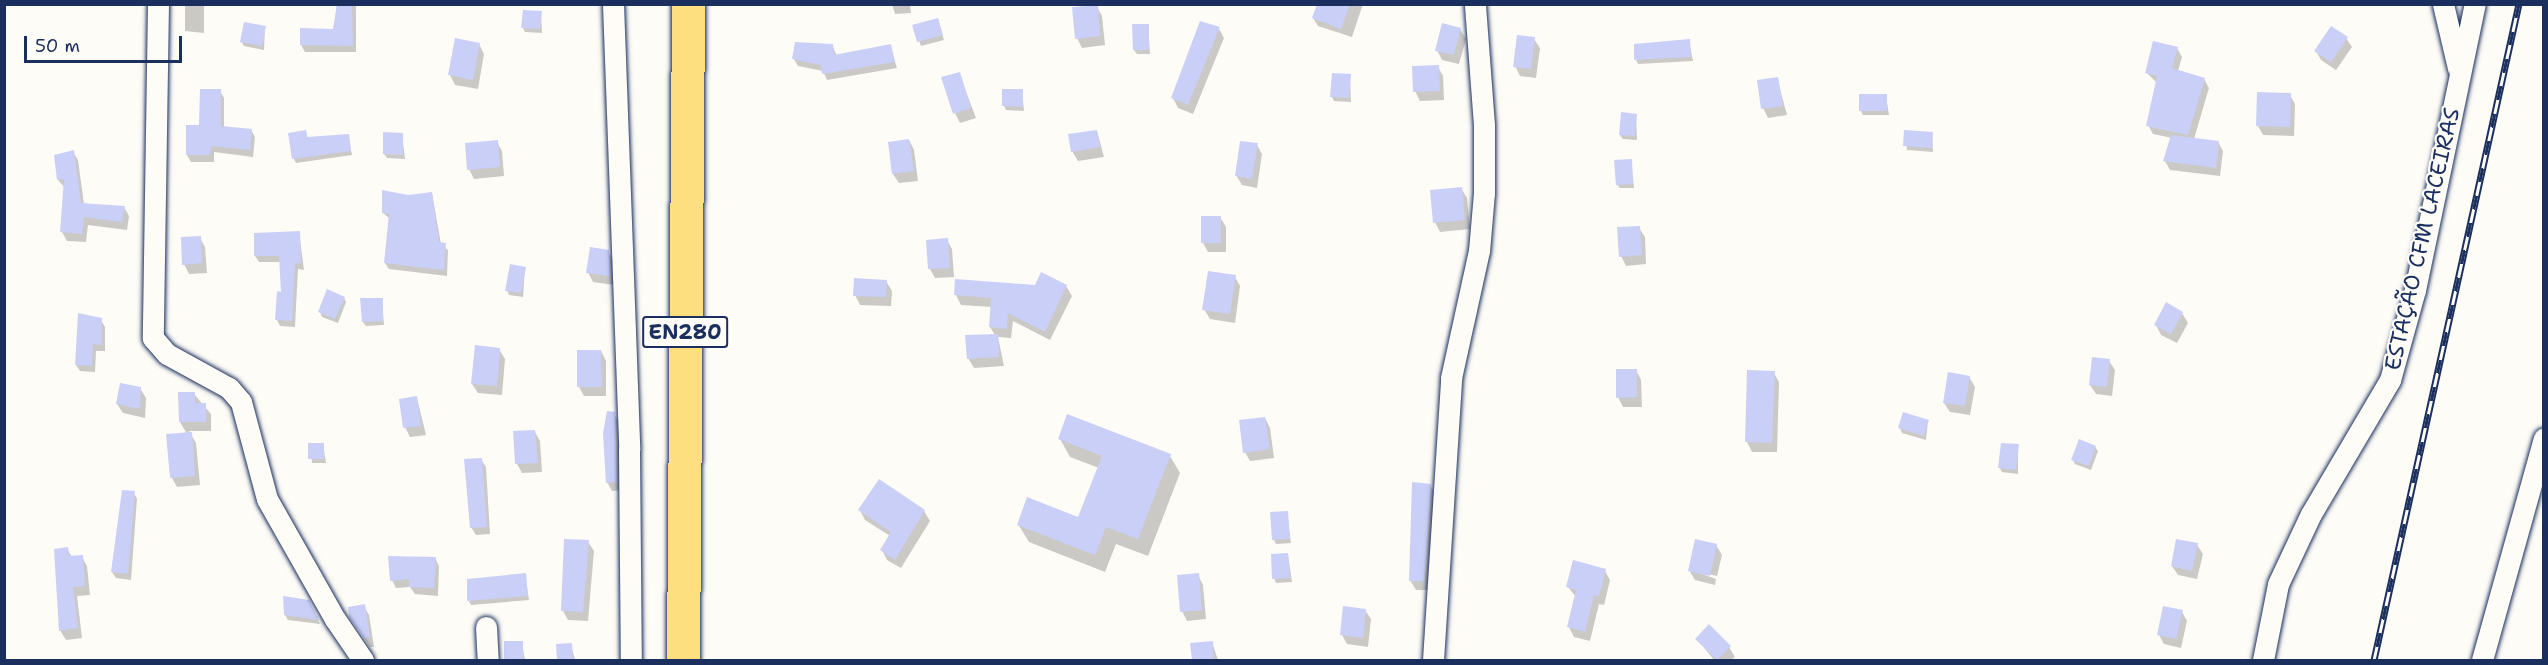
<!DOCTYPE html>
<html>
<head>
<meta charset="utf-8">
<style>
  body { margin:0 }
  #map { position:relative; width:2548px; height:665px; overflow:hidden; background:#fdfcf7; font-family:"Shantell Sans",sans-serif }
  div>[style] { position:absolute }
  .shadow>* { inset:0; background:#0003 }
  .building>* { inset:0; background:#cacff7 }
  .roads { filter:drop-shadow(0 0 2px #1b2f5e) drop-shadow(0 0 2px #1b2f5e) }
  .minor>* { height:21px; margin:-10.5px; padding:0 10.5px; transform-origin:10.5px; border-radius:10.5px; background:#fdfcf7 }
  .primary>* { height:33px; margin:-16.5px; padding:0 16.5px; transform-origin:16.5px; border-radius:16.5px; background:#fedf80 }
  .rail>* { height:7px; margin-top:-3.5px; transform-origin:0; background:repeating-linear-gradient(90deg,#fdfcf7 0 14px,#1b2f5e 0 28px); box-sizing:border-box; border-block:2px solid #1b2f5e }
  span { translate:-50% -50%; white-space:nowrap; text-align:center; line-height:1.15; -webkit-text-stroke:4.5px #fdfcf7; paint-order:stroke }
  .shield-label span { padding:2px 4px; background:#fdfcf7; border:2px solid; border-radius:4px; -webkit-text-stroke-width:0 }
  .shield-label { font-size:21px; color:#1b2f5e; font-weight:700 }
  .street-label { font-size:22px; color:#1b2f5e }
  .frame { position:absolute; inset:0; border:6px solid #1b2f5e; pointer-events:none }
  .scale { position:absolute; left:24px; top:36px; width:158px; height:27px; box-sizing:border-box; border:3px solid #1b2f5e; border-top:0; padding-left:8px; font-size:18px; line-height:21px; white-space:nowrap; color:#1b2f5e; -webkit-text-stroke:4px #fdfcf7; paint-order:stroke }
</style>
</head>
<body>
<div id="map">
  <div class="shadow">
    <div style="clip-path:polygon(185px 4px,204px 5px,204px 33px,185px 31px)"></div>
    <div style="clip-path:polygon(337px 4px,356px 4px,356px 52px,305px 52px,301px 45px,335px 30px)"></div>
    <div style="clip-path:polygon(892px 4px,910px 4px,911px 13px,895px 14px)"></div>
    <div style="clip-path:polygon(1320px 4px,1363px 4px,1352px 37px,1318px 26px,1313px 18px)"></div>
    <div style="clip-path:polygon(1097px 7px,1102px 16px,1105px 45px,1082px 48px,1077px 38px)"></div>
    <div style="clip-path:polygon(541px 13px,542px 33px,525px 32px,523px 28px)"></div>
    <div style="clip-path:polygon(938px 19px,944px 40px,921px 46px,914px 26px)"></div>
    <div style="clip-path:polygon(1148px 26px,1150px 54px,1137px 54px,1134px 50px)"></div>
    <div style="clip-path:polygon(265px 27px,264px 50px,244px 46px,241px 41px)"></div>
    <div style="clip-path:polygon(1219px 29px,1224px 38px,1193px 114px,1178px 108px,1173px 98px)"></div>
    <div style="clip-path:polygon(1460px 29px,1466px 39px,1459px 64px,1442px 60px,1437px 50px)"></div>
    <div style="clip-path:polygon(2346px 38px,2352px 47px,2336px 70px,2321px 60px,2316px 51px)"></div>
    <div style="clip-path:polygon(1534px 39px,1540px 48px,1536px 78px,1520px 76px,1515px 66px)"></div>
    <div style="clip-path:polygon(1689px 41px,1693px 61px,1638px 64px,1636px 60px)"></div>
    <div style="clip-path:polygon(479px 44px,484px 54px,478px 89px,455px 85px,450px 75px)"></div>
    <div style="clip-path:polygon(832px 45px,837px 56px,890px 46px,897px 68px,827px 80px,823px 71px,798px 66px,794px 59px)"></div>
    <div style="clip-path:polygon(2177px 48px,2182px 57px,2178px 71px,2204px 79px,2209px 88px,2194px 139px,2218px 142px,2223px 151px,2220px 176px,2170px 170px,2165px 161px,2172px 138px,2153px 134px,2148px 125px,2157px 83px,2147px 73px)"></div>
    <div style="clip-path:polygon(1438px 67px,1443px 76px,1444px 100px,1420px 101px,1415px 91px)"></div>
    <div style="clip-path:polygon(959px 73px,976px 118px,960px 123px,955px 113px)"></div>
    <div style="clip-path:polygon(1350px 76px,1351px 102px,1334px 101px,1332px 97px)"></div>
    <div style="clip-path:polygon(1777px 78px,1787px 115px,1768px 118px,1763px 108px)"></div>
    <div style="clip-path:polygon(220px 91px,224px 98px,224px 127px,251px 130px,255px 137px,253px 157px,214px 152px,214px 162px,191px 162px,187px 155px)"></div>
    <div style="clip-path:polygon(1022px 91px,1024px 111px,1006px 110px,1004px 106px)"></div>
    <div style="clip-path:polygon(2290px 95px,2295px 104px,2294px 136px,2263px 135px,2258px 126px)"></div>
    <div style="clip-path:polygon(1886px 96px,1889px 115px,1863px 115px,1861px 111px)"></div>
    <div style="clip-path:polygon(1636px 115px,1637px 140px,1623px 139px,1620px 135px)"></div>
    <div style="clip-path:polygon(1097px 131px,1104px 157px,1078px 161px,1072px 151px)"></div>
    <div style="clip-path:polygon(306px 132px,308px 139px,348px 135px,352px 155px,296px 163px,294px 159px)"></div>
    <div style="clip-path:polygon(1905px 132px,1932px 134px,1933px 152px,1907px 150px)"></div>
    <div style="clip-path:polygon(402px 134px,405px 159px,387px 158px,384px 154px)"></div>
    <div style="clip-path:polygon(909px 140px,914px 150px,918px 181px,899px 183px,893px 174px,890px 143px)"></div>
    <div style="clip-path:polygon(497px 142px,502px 151px,504px 176px,474px 179px,469px 169px)"></div>
    <div style="clip-path:polygon(1257px 145px,1262px 154px,1257px 188px,1242px 185px,1236px 175px)"></div>
    <div style="clip-path:polygon(73px 152px,78px 160px,84px 204px,124px 207px,129px 216px,127px 230px,88px 225px,86px 242px,67px 241px,62px 232px,65px 188px,58px 180px)"></div>
    <div style="clip-path:polygon(1631px 160px,1634px 188px,1620px 188px,1617px 184px)"></div>
    <div style="clip-path:polygon(1461px 188px,1467px 198px,1470px 229px,1440px 232px,1435px 222px)"></div>
    <div style="clip-path:polygon(432px 193px,441px 244px,448px 250px,447px 276px,389px 269px,385px 263px,390px 219px,383px 213px,408px 196px)"></div>
    <div style="clip-path:polygon(1220px 217px,1226px 227px,1226px 252px,1208px 252px,1203px 243px)"></div>
    <div style="clip-path:polygon(1639px 228px,1645px 237px,1646px 264px,1626px 266px,1621px 256px)"></div>
    <div style="clip-path:polygon(299px 232px,304px 270px,298px 269px,295px 327px,280px 326px,277px 320px,283px 293px,281px 262px,259px 262px,255px 256px)"></div>
    <div style="clip-path:polygon(200px 238px,205px 247px,207px 273px,189px 274px,184px 264px)"></div>
    <div style="clip-path:polygon(947px 240px,952px 249px,954px 277px,935px 278px,930px 269px)"></div>
    <div style="clip-path:polygon(608px 252px,614px 261px,614px 285px,593px 282px,588px 272px)"></div>
    <div style="clip-path:polygon(525px 268px,523px 297px,509px 295px,507px 290px)"></div>
    <div style="clip-path:polygon(1235px 277px,1240px 286px,1235px 323px,1210px 319px,1204px 309px)"></div>
    <div style="clip-path:polygon(886px 281px,892px 291px,891px 306px,860px 305px,855px 295px)"></div>
    <div style="clip-path:polygon(1036px 286px,1066px 286px,1072px 296px,1050px 340px,1013px 321px,1011px 338px,998px 337px,1004px 366px,974px 368px,968px 358px,995px 335px,990px 327px,992px 307px,961px 305px,956px 295px)"></div>
    <div style="clip-path:polygon(344px 298px,346px 302px,338px 323px,322px 317px,320px 312px)"></div>
    <div style="clip-path:polygon(382px 300px,384px 325px,366px 326px,363px 322px)"></div>
    <div style="clip-path:polygon(2182px 313px,2188px 323px,2177px 343px,2161px 335px,2156px 325px)"></div>
    <div style="clip-path:polygon(101px 320px,105px 327px,105px 351px,96px 351px,95px 372px,80px 371px,76px 365px)"></div>
    <div style="clip-path:polygon(499px 349px,505px 359px,502px 395px,478px 393px,472px 384px)"></div>
    <div style="clip-path:polygon(601px 351px,606px 361px,606px 396px,584px 396px,579px 387px)"></div>
    <div style="clip-path:polygon(2109px 361px,2115px 370px,2112px 396px,2096px 394px,2090px 385px)"></div>
    <div style="clip-path:polygon(1636px 370px,1641px 380px,1642px 407px,1623px 407px,1618px 397px)"></div>
    <div style="clip-path:polygon(1749px 372px,1774px 373px,1779px 382px,1777px 452px,1752px 452px,1747px 442px)"></div>
    <div style="clip-path:polygon(1969px 377px,1975px 387px,1970px 415px,1950px 412px,1944px 403px)"></div>
    <div style="clip-path:polygon(140px 388px,146px 398px,145px 418px,123px 413px,117px 404px)"></div>
    <div style="clip-path:polygon(194px 394px,211px 414px,211px 431px,189px 431px,196px 443px,200px 485px,177px 487px,172px 478px,187px 434px,180px 422px)"></div>
    <div style="clip-path:polygon(417px 398px,426px 435px,410px 437px,405px 427px)"></div>
    <div style="clip-path:polygon(614px 414px,619px 422px,621px 490px,612px 491px,607px 482px)"></div>
    <div style="clip-path:polygon(1265px 418px,1270px 428px,1274px 458px,1250px 461px,1245px 452px)"></div>
    <div style="clip-path:polygon(1928px 421px,1926px 440px,1902px 433px,1900px 428px)"></div>
    <div style="clip-path:polygon(535px 432px,540px 441px,542px 472px,522px 473px,517px 464px)"></div>
    <div style="clip-path:polygon(1060px 439px,1170px 456px,1180px 473px,1148px 556px,1116px 544px,1105px 572px,1029px 542px,1018px 524px,1079px 519px,1099px 468px,1070px 457px)"></div>
    <div style="clip-path:polygon(310px 444px,323px 444px,326px 463px,312px 463px)"></div>
    <div style="clip-path:polygon(2018px 446px,2018px 474px,2002px 472px,2000px 468px)"></div>
    <div style="clip-path:polygon(2095px 447px,2098px 451px,2091px 470px,2075px 464px,2073px 460px)"></div>
    <div style="clip-path:polygon(481px 459px,486px 467px,490px 534px,476px 535px,471px 527px,465px 460px)"></div>
    <div style="clip-path:polygon(1430px 485px,1436px 495px,1429px 590px,1416px 590px,1410px 580px)"></div>
    <div style="clip-path:polygon(134px 493px,137px 499px,131px 580px,116px 578px,112px 572px)"></div>
    <div style="clip-path:polygon(860px 510px,924px 511px,930px 521px,901px 568px,887px 560px,882px 550px,890px 536px,865px 520px)"></div>
    <div style="clip-path:polygon(1287px 513px,1291px 543px,1276px 544px,1274px 540px)"></div>
    <div style="clip-path:polygon(588px 542px,594px 551px,588px 621px,568px 620px,563px 611px)"></div>
    <div style="clip-path:polygon(1716px 545px,1722px 555px,1717px 576px,1694px 571px,1716px 579px,1715px 585px,1695px 580px,1689px 570px)"></div>
    <div style="clip-path:polygon(2197px 545px,2203px 554px,2197px 579px,2178px 575px,2172px 566px)"></div>
    <div style="clip-path:polygon(67px 549px,72px 557px,82px 557px,87px 566px,90px 595px,77px 596px,82px 638px,66px 640px,60px 630px)"></div>
    <div style="clip-path:polygon(1288px 555px,1292px 582px,1276px 583px,1274px 578px)"></div>
    <div style="clip-path:polygon(435px 558px,439px 566px,438px 596px,415px 594px,410px 587px,396px 588px,392px 580px)"></div>
    <div style="clip-path:polygon(1605px 571px,1610px 580px,1604px 605px,1599px 604px,1590px 641px,1574px 637px,1569px 627px,1576px 597px,1568px 587px)"></div>
    <div style="clip-path:polygon(525px 575px,529px 600px,471px 605px,469px 601px)"></div>
    <div style="clip-path:polygon(1198px 575px,1203px 585px,1206px 619px,1187px 621px,1182px 611px)"></div>
    <div style="clip-path:polygon(311px 606px,320px 624px,288px 620px,285px 615px)"></div>
    <div style="clip-path:polygon(364px 606px,369px 615px,374px 647px,370px 647px,357px 627px)"></div>
    <div style="clip-path:polygon(1365px 610px,1371px 619px,1368px 647px,1347px 644px,1342px 635px)"></div>
    <div style="clip-path:polygon(2182px 612px,2187px 621px,2181px 648px,2164px 644px,2159px 635px)"></div>
    <div style="clip-path:polygon(1697px 639px,1729px 647px,1735px 657px,1731px 660px,1714px 660px)"></div>
    <div style="clip-path:polygon(1212px 642px,1218px 660px,1194px 660px,1192px 644px)"></div>
    <div style="clip-path:polygon(522px 643px,525px 660px,506px 660px)"></div>
    <div style="clip-path:polygon(571px 645px,575px 660px,559px 660px,558px 646px)"></div>
  </div>
  <div class="building">
    <div style="clip-path:polygon(337px 4px,352px 4px,353px 46px,300px 45px,300px 28px,333px 29px)"></div>
    <div style="clip-path:polygon(1317px 4px,1350px 4px,1341px 29px,1312px 18px)"></div>
    <div style="clip-path:polygon(1098px 5px,1100px 36px,1075px 39px,1072px 7px)"></div>
    <div style="clip-path:polygon(523px 10px,542px 11px,540px 29px,521px 28px)"></div>
    <div style="clip-path:polygon(938px 18px,943px 35px,917px 42px,912px 25px)"></div>
    <div style="clip-path:polygon(1200px 21px,1220px 27px,1188px 105px,1171px 98px)"></div>
    <div style="clip-path:polygon(244px 22px,266px 26px,262px 46px,240px 42px)"></div>
    <div style="clip-path:polygon(1442px 23px,1461px 28px,1454px 55px,1435px 51px)"></div>
    <div style="clip-path:polygon(1132px 24px,1149px 24px,1149px 50px,1133px 50px)"></div>
    <div style="clip-path:polygon(2331px 26px,2348px 37px,2331px 62px,2314px 51px)"></div>
    <div style="clip-path:polygon(1517px 35px,1535px 37px,1531px 69px,1513px 67px)"></div>
    <div style="clip-path:polygon(455px 38px,480px 43px,473px 80px,448px 75px)"></div>
    <div style="clip-path:polygon(1690px 39px,1691px 57px,1634px 60px,1634px 44px)"></div>
    <div style="clip-path:polygon(2153px 41px,2178px 47px,2172px 68px,2205px 78px,2188px 135px,2146px 126px,2157px 76px,2145px 73px)"></div>
    <div style="clip-path:polygon(795px 42px,833px 44px,834px 55px,891px 44px,895px 62px,822px 74px,821px 65px,792px 59px)"></div>
    <div style="clip-path:polygon(1439px 65px,1440px 91px,1413px 92px,1412px 66px)"></div>
    <div style="clip-path:polygon(960px 72px,971px 108px,953px 114px,941px 77px)"></div>
    <div style="clip-path:polygon(1332px 73px,1351px 74px,1349px 98px,1330px 97px)"></div>
    <div style="clip-path:polygon(1778px 77px,1783px 106px,1761px 109px,1757px 80px)"></div>
    <div style="clip-path:polygon(200px 89px,221px 89px,221px 126px,252px 129px,250px 150px,211px 146px,210px 155px,186px 155px,186px 125px,199px 125px)"></div>
    <div style="clip-path:polygon(1002px 89px,1023px 89px,1023px 107px,1002px 106px)"></div>
    <div style="clip-path:polygon(2257px 92px,2291px 93px,2290px 127px,2256px 126px)"></div>
    <div style="clip-path:polygon(1859px 94px,1887px 94px,1887px 111px,1859px 111px)"></div>
    <div style="clip-path:polygon(1621px 112px,1637px 114px,1635px 136px,1619px 135px)"></div>
    <div style="clip-path:polygon(306px 130px,307px 137px,349px 134px,351px 151px,292px 159px,288px 133px)"></div>
    <div style="clip-path:polygon(1097px 130px,1100px 147px,1071px 152px,1068px 134px)"></div>
    <div style="clip-path:polygon(1904px 130px,1933px 132px,1932px 148px,1903px 146px)"></div>
    <div style="clip-path:polygon(383px 132px,403px 133px,403px 155px,383px 154px)"></div>
    <div style="clip-path:polygon(2171px 135px,2219px 141px,2216px 168px,2163px 161px)"></div>
    <div style="clip-path:polygon(909px 139px,914px 171px,892px 174px,888px 142px)"></div>
    <div style="clip-path:polygon(498px 140px,500px 167px,467px 170px,465px 143px)"></div>
    <div style="clip-path:polygon(1240px 141px,1258px 143px,1252px 179px,1235px 176px)"></div>
    <div style="clip-path:polygon(74px 150px,81px 203px,125px 206px,122px 222px,84px 217px,82px 234px,60px 232px,64px 179px,57px 180px,54px 155px)"></div>
    <div style="clip-path:polygon(1632px 159px,1633px 184px,1616px 185px,1614px 160px)"></div>
    <div style="clip-path:polygon(1462px 187px,1465px 220px,1433px 223px,1430px 190px)"></div>
    <div style="clip-path:polygon(382px 190px,408px 195px,432px 192px,439px 242px,446px 243px,444px 270px,384px 263px,389px 214px,382px 213px)"></div>
    <div style="clip-path:polygon(1201px 216px,1221px 216px,1221px 243px,1201px 243px)"></div>
    <div style="clip-path:polygon(1640px 226px,1642px 255px,1619px 257px,1617px 227px)"></div>
    <div style="clip-path:polygon(300px 231px,301px 264px,295px 263px,292px 321px,275px 320px,277px 291px,281px 292px,279px 256px,254px 256px,254px 233px)"></div>
    <div style="clip-path:polygon(201px 236px,202px 263px,182px 265px,181px 237px)"></div>
    <div style="clip-path:polygon(948px 238px,950px 268px,928px 269px,926px 240px)"></div>
    <div style="clip-path:polygon(590px 247px,609px 250px,610px 276px,586px 273px)"></div>
    <div style="clip-path:polygon(510px 264px,526px 267px,521px 293px,505px 291px)"></div>
    <div style="clip-path:polygon(1208px 271px,1236px 275px,1230px 314px,1202px 310px)"></div>
    <div style="clip-path:polygon(1041px 272px,1067px 285px,1045px 332px,1008px 313px,1007px 329px,989px 327px,991px 298px,954px 295px,955px 279px,1035px 285px)"></div>
    <div style="clip-path:polygon(854px 278px,887px 280px,886px 297px,853px 296px)"></div>
    <div style="clip-path:polygon(327px 289px,345px 297px,335px 319px,318px 312px)"></div>
    <div style="clip-path:polygon(360px 298px,383px 298px,383px 321px,362px 322px)"></div>
    <div style="clip-path:polygon(2166px 302px,2183px 312px,2171px 334px,2154px 325px)"></div>
    <div style="clip-path:polygon(78px 313px,102px 318px,102px 345px,93px 344px,92px 366px,75px 365px)"></div>
    <div style="clip-path:polygon(998px 334px,999px 357px,967px 359px,965px 335px)"></div>
    <div style="clip-path:polygon(475px 345px,500px 348px,497px 386px,471px 384px)"></div>
    <div style="clip-path:polygon(577px 350px,601px 350px,602px 387px,577px 387px)"></div>
    <div style="clip-path:polygon(2092px 357px,2110px 359px,2107px 387px,2089px 385px)"></div>
    <div style="clip-path:polygon(1616px 369px,1637px 369px,1637px 397px,1616px 398px)"></div>
    <div style="clip-path:polygon(1747px 370px,1775px 371px,1772px 443px,1745px 442px)"></div>
    <div style="clip-path:polygon(1948px 372px,1970px 376px,1965px 406px,1943px 403px)"></div>
    <div style="clip-path:polygon(120px 383px,141px 387px,140px 409px,116px 404px)"></div>
    <div style="clip-path:polygon(178px 392px,195px 392px,195px 403px,206px 403px,206px 422px,179px 422px)"></div>
    <div style="clip-path:polygon(417px 396px,421px 426px,403px 428px,399px 399px)"></div>
    <div style="clip-path:polygon(607px 411px,615px 412px,617px 482px,606px 483px,603px 433px)"></div>
    <div style="clip-path:polygon(1903px 412px,1929px 420px,1924px 436px,1898px 428px)"></div>
    <div style="clip-path:polygon(1067px 414px,1171px 454px,1138px 539px,1106px 527px,1095px 555px,1017px 525px,1027px 497px,1078px 517px,1102px 456px,1058px 439px)"></div>
    <div style="clip-path:polygon(1265px 417px,1270px 449px,1243px 453px,1239px 420px)"></div>
    <div style="clip-path:polygon(535px 430px,538px 463px,515px 464px,513px 431px)"></div>
    <div style="clip-path:polygon(192px 432px,195px 476px,170px 478px,166px 434px)"></div>
    <div style="clip-path:polygon(2079px 439px,2096px 446px,2089px 466px,2071px 460px)"></div>
    <div style="clip-path:polygon(308px 443px,324px 443px,324px 459px,308px 459px)"></div>
    <div style="clip-path:polygon(2001px 443px,2019px 444px,2016px 470px,1998px 468px)"></div>
    <div style="clip-path:polygon(482px 458px,487px 527px,470px 528px,464px 459px)"></div>
    <div style="clip-path:polygon(879px 479px,925px 510px,895px 560px,880px 550px,891px 532px,858px 510px)"></div>
    <div style="clip-path:polygon(1412px 482px,1431px 484px,1424px 581px,1409px 581px)"></div>
    <div style="clip-path:polygon(122px 490px,135px 491px,128px 574px,111px 572px)"></div>
    <div style="clip-path:polygon(1288px 511px,1290px 539px,1272px 540px,1270px 512px)"></div>
    <div style="clip-path:polygon(564px 539px,589px 540px,583px 612px,561px 611px)"></div>
    <div style="clip-path:polygon(1695px 539px,1717px 544px,1710px 576px,1688px 571px)"></div>
    <div style="clip-path:polygon(2176px 539px,2198px 543px,2192px 571px,2171px 566px)"></div>
    <div style="clip-path:polygon(68px 547px,69px 556px,83px 555px,85px 586px,73px 587px,78px 628px,59px 631px,54px 549px)"></div>
    <div style="clip-path:polygon(1288px 553px,1290px 578px,1272px 579px,1271px 554px)"></div>
    <div style="clip-path:polygon(388px 556px,436px 557px,434px 588px,409px 587px,409px 579px,390px 581px)"></div>
    <div style="clip-path:polygon(1573px 560px,1606px 569px,1599px 596px,1594px 595px,1585px 632px,1567px 627px,1576px 590px,1566px 587px)"></div>
    <div style="clip-path:polygon(526px 573px,528px 596px,467px 601px,467px 579px)"></div>
    <div style="clip-path:polygon(1199px 573px,1202px 610px,1180px 612px,1177px 575px)"></div>
    <div style="clip-path:polygon(283px 596px,309px 600px,319px 620px,284px 615px)"></div>
    <div style="clip-path:polygon(365px 604px,370px 637px,364px 638px,349px 617px,348px 607px)"></div>
    <div style="clip-path:polygon(1343px 606px,1366px 609px,1363px 638px,1340px 635px)"></div>
    <div style="clip-path:polygon(2163px 606px,2183px 610px,2176px 639px,2157px 635px)"></div>
    <div style="clip-path:polygon(1709px 624px,1731px 646px,1717px 660px,1695px 639px)"></div>
    <div style="clip-path:polygon(504px 641px,523px 641px,523px 660px,504px 660px)"></div>
    <div style="clip-path:polygon(1213px 641px,1214px 660px,1192px 660px,1190px 643px)"></div>
    <div style="clip-path:polygon(572px 643px,573px 660px,557px 660px,556px 644px)"></div>
  </div>
  <div class="roads">
    <div class="minor">
      <div style="left:158px;top:4px;width:334px;rotate:90.9deg"></div>
      <div style="left:153px;top:338px;width:21px;rotate:49deg"></div>
      <div style="left:167px;top:354px;width:71px;rotate:28.7deg"></div>
      <div style="left:229px;top:388px;width:18px;rotate:49deg"></div>
      <div style="left:241px;top:402px;width:100px;rotate:75deg"></div>
      <div style="left:267px;top:499px;width:138px;rotate:60.5deg"></div>
      <div style="left:335px;top:619px;width:50px;rotate:55.7deg"></div>
      <div style="left:613px;top:4px;width:446px;rotate:87.9deg"></div>
      <div style="left:629px;top:450px;width:210px;rotate:89.5deg"></div>
      <div style="left:2443px;top:4px;width:66px;rotate:76.8deg"></div>
      <div style="left:486px;top:627px;width:33px;rotate:87deg"></div>
      <div style="left:1433px;top:660px;width:283px;rotate:-86.3deg"></div>
      <div style="left:1451px;top:378px;width:130px;rotate:-77.6deg"></div>
      <div style="left:1479px;top:251px;width:58px;rotate:-85.1deg"></div>
      <div style="left:1484px;top:193px;width:68px;rotate:-90deg"></div>
      <div style="left:1484px;top:125px;width:121px;rotate:-94.3deg"></div>
      <div style="left:2263px;top:660px;width:77px;rotate:-78.8deg"></div>
      <div style="left:2278px;top:584px;width:77px;rotate:-64.8deg"></div>
      <div style="left:2311px;top:514px;width:156px;rotate:-59.5deg"></div>
      <div style="left:2390px;top:380px;width:93px;rotate:-74.5deg"></div>
      <div style="left:2415px;top:290px;width:292px;rotate:-78.2deg"></div>
      <div style="left:2482px;top:660px;width:230px;rotate:-74.4deg"></div>
    </div>
    <div class="primary">
      <div style="left:683px;top:660px;width:656px;rotate:-89.56deg"></div>
    </div>
  </div>
  <div class="rail">
    <div style="left:2374px;top:660px;width:672px;rotate:-77.54deg"></div>
  </div>
  <div class="shield-label">
    <span style="left:685px;top:332px">EN280</span>
  </div>
  <div class="street-label">
    <span style="left:2422px;top:239px;rotate:-77deg">ESTAÇÃO CFM LACEIRAS</span>
  </div>
  <div class="frame"></div>
  <div class="scale">50 m</div>
</div>
</body>
</html>
